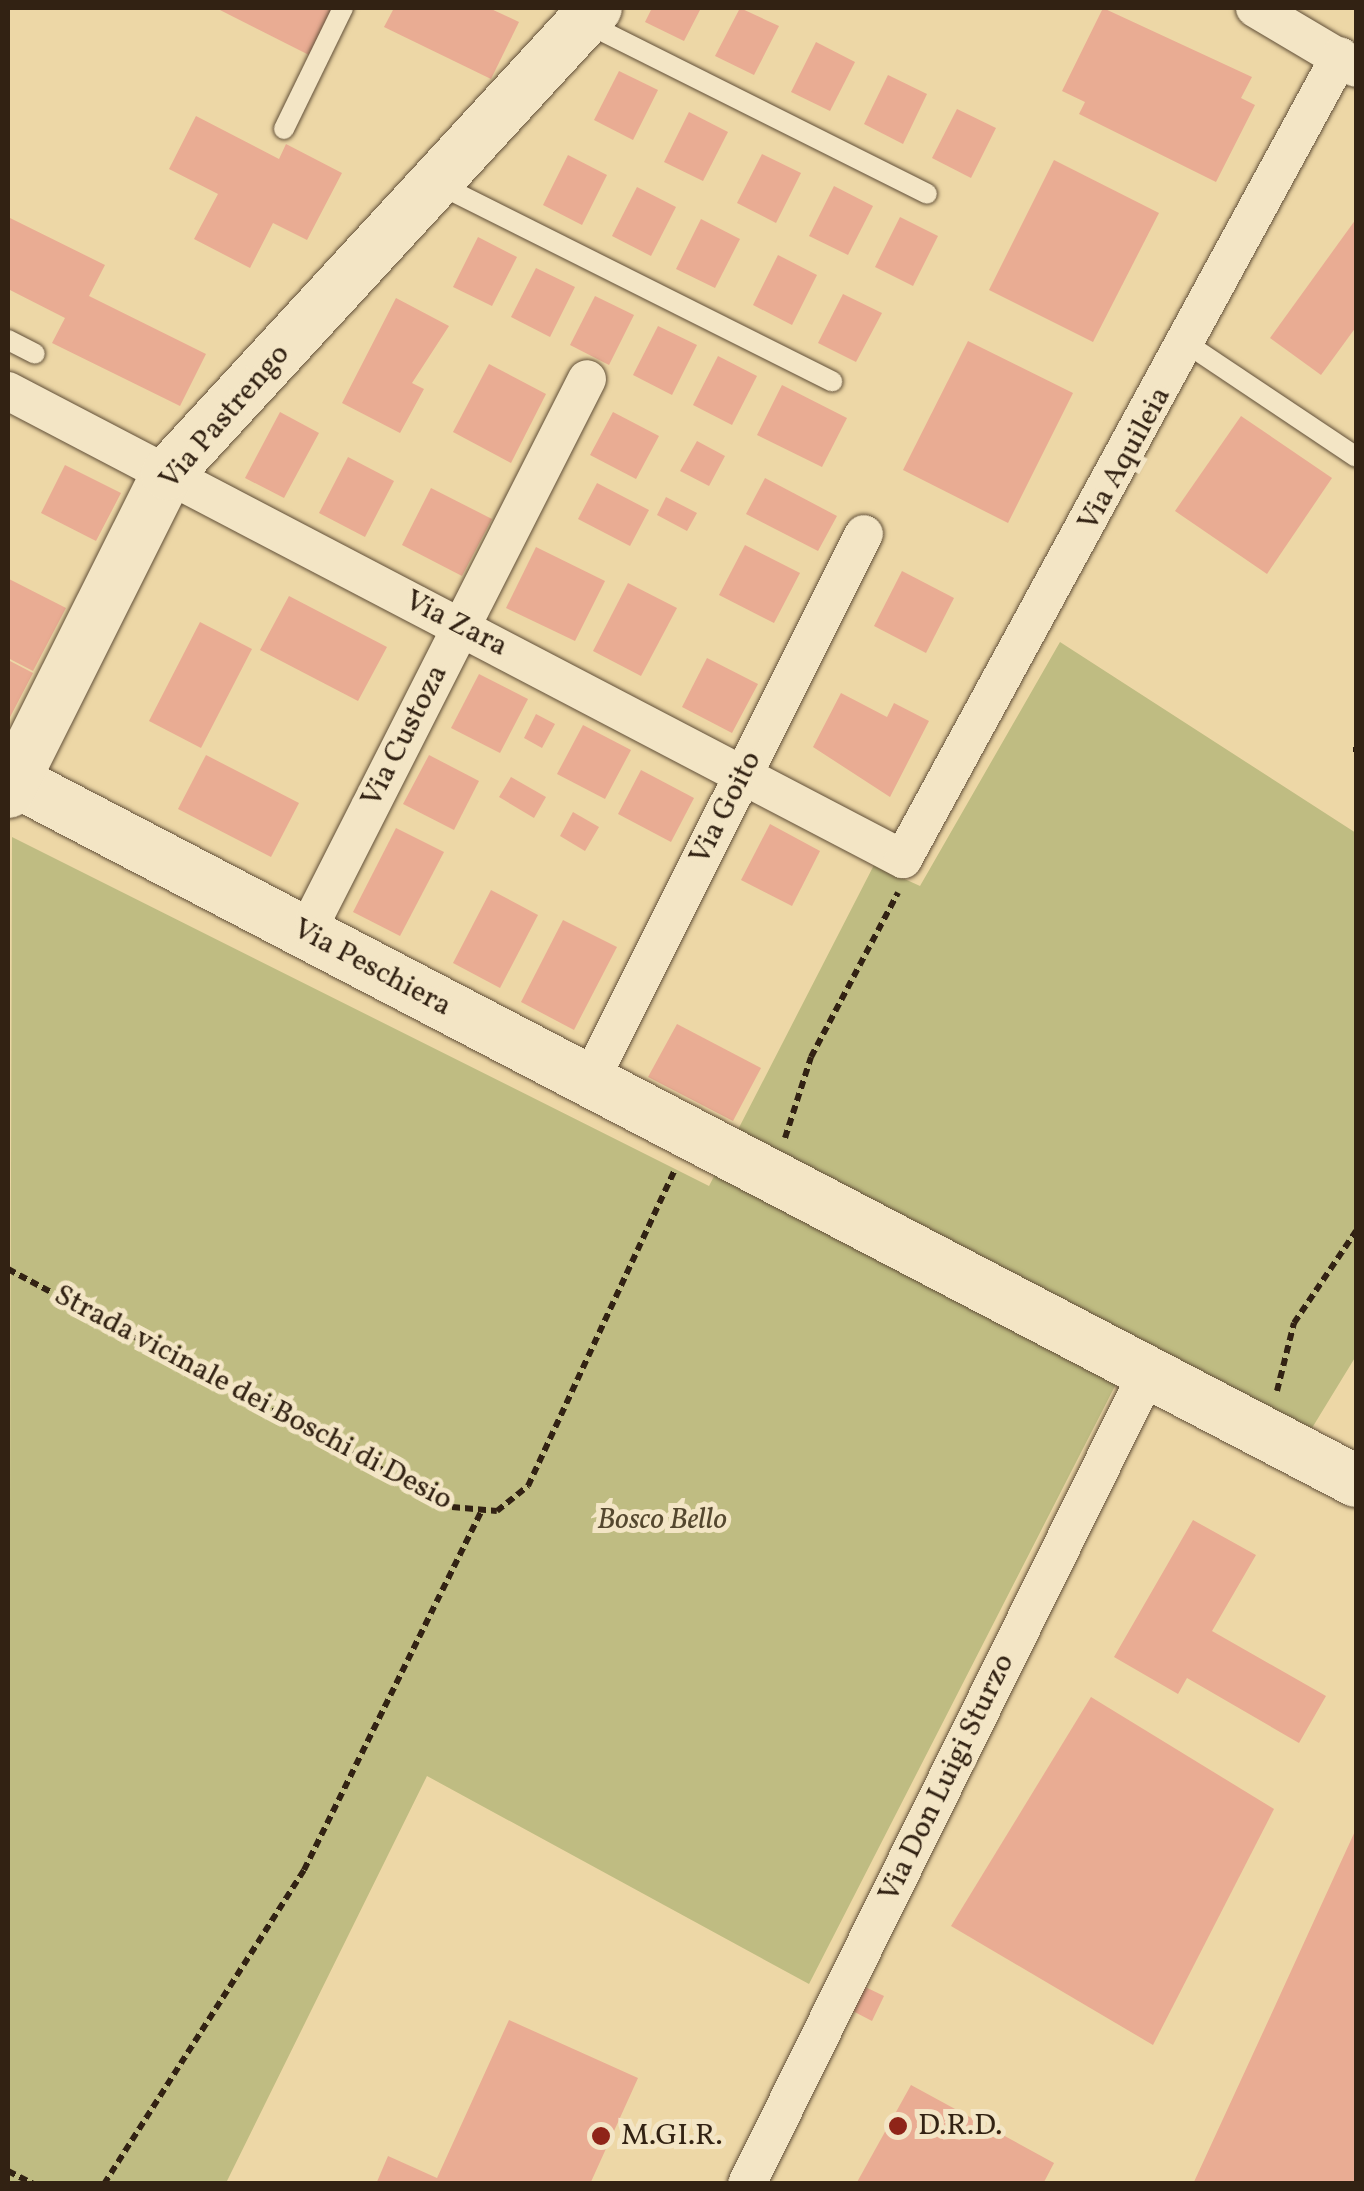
<!DOCTYPE html>
<html>
<head>
<meta charset="utf-8">
<style>
  body { margin:0 }
  #map { position:relative; width:1364px; height:2191px; overflow:hidden; background:#edd7a6; font-family:Vollkorn,serif }
  div>[style] { position:absolute }
  .green>* { inset:0; background:#bfbc82 }
  .building>* { inset:0; background:#e9ac93 }
  .path>* { height:6px; margin-top:-3px; transform-origin:0; background:repeating-linear-gradient(90deg,#322213 0 8px,transparent 0 13px) }
  .roads { filter:drop-shadow(0 0 2px #614f38) drop-shadow(0 0 2px #614f38) }
  .lane>* { height:20px; margin:-10px; padding:0 10px; transform-origin:10px; border-radius:10px; background:#f3e5c5 }
  .street>* { height:38px; margin:-19px; padding:0 19px; transform-origin:19px; border-radius:19px; background:#f3e5c5 }
  .secondary>* { height:52px; margin:-26px; padding:0 26px; transform-origin:26px; border-radius:26px; background:#f3e5c5 }
  .dots>* { width:28px; height:28px; translate:-50% -50%; box-sizing:border-box; border:5px solid #f3e5c5; border-radius:50% }
  span { translate:-50% -50%; white-space:nowrap; text-align:center; line-height:1.15; -webkit-text-stroke:10px #f3e5c5; paint-order:stroke }
  .street-label { font-size:30px; color:#322213 }
  .park-label { font-size:30px; color:#55482f; font-style:italic }
  .poi-label { font-size:30px; color:#322213 }
  .left { translate:0 -50%; text-align:left }
  .frame { position:absolute; inset:0; border:10px solid #322213; pointer-events:none }
</style>
</head>
<body>
<div id="map">
  <div class="green">
    <div style="clip-path:polygon(1060px 642px,1356px 833px,1356px 1356px,1312px 1428px,1136px 1345px,809px 1984px,427px 1776px,226px 2183px,8px 2183px,12px 837px,709px 1186px,874px 865px,920px 886px)"></div>
  </div>
  <div class="building">
    <div style="clip-path:polygon(216px 8px,333px 8px,309px 55px)"></div>
    <div style="clip-path:polygon(394px 8px,489px 8px,519px 22px,491px 79px,384px 27px)"></div>
    <div style="clip-path:polygon(652px 8px,701px 8px,684px 41px,645px 22px)"></div>
    <div style="clip-path:polygon(740px 8px,779px 26px,754px 75px,715px 56px)"></div>
    <div style="clip-path:polygon(1103px 8px,1252px 77px,1241px 98px,1255px 105px,1216px 182px,1079px 114px,1085px 102px,1062px 91px)"></div>
    <div style="clip-path:polygon(816px 42px,855px 62px,830px 111px,791px 92px)"></div>
    <div style="clip-path:polygon(619px 71px,658px 90px,633px 140px,594px 120px)"></div>
    <div style="clip-path:polygon(888px 75px,927px 94px,903px 144px,864px 124px)"></div>
    <div style="clip-path:polygon(957px 109px,996px 128px,971px 178px,932px 158px)"></div>
    <div style="clip-path:polygon(689px 112px,728px 132px,703px 181px,664px 162px)"></div>
    <div style="clip-path:polygon(196px 116px,279px 159px,286px 144px,342px 173px,307px 240px,273px 223px,250px 268px,194px 239px,218px 194px,169px 169px)"></div>
    <div style="clip-path:polygon(762px 154px,801px 173px,776px 223px,737px 203px)"></div>
    <div style="clip-path:polygon(568px 155px,607px 175px,582px 225px,543px 205px)"></div>
    <div style="clip-path:polygon(1054px 160px,1159px 213px,1093px 342px,989px 290px)"></div>
    <div style="clip-path:polygon(834px 186px,873px 206px,848px 255px,809px 236px)"></div>
    <div style="clip-path:polygon(637px 187px,676px 207px,651px 256px,612px 236px)"></div>
    <div style="clip-path:polygon(8px 217px,105px 265px,89px 296px,206px 354px,180px 406px,52px 343px,65px 318px,8px 289px)"></div>
    <div style="clip-path:polygon(900px 217px,938px 236px,913px 286px,875px 267px)"></div>
    <div style="clip-path:polygon(701px 219px,740px 239px,715px 288px,676px 269px)"></div>
    <div style="clip-path:polygon(1356px 219px,1356px 327px,1321px 375px,1270px 338px)"></div>
    <div style="clip-path:polygon(478px 237px,517px 257px,492px 306px,453px 287px)"></div>
    <div style="clip-path:polygon(778px 255px,817px 275px,792px 325px,753px 305px)"></div>
    <div style="clip-path:polygon(536px 268px,575px 287px,550px 337px,511px 317px)"></div>
    <div style="clip-path:polygon(843px 294px,882px 313px,856px 362px,818px 343px)"></div>
    <div style="clip-path:polygon(595px 296px,634px 315px,609px 365px,570px 345px)"></div>
    <div style="clip-path:polygon(396px 298px,449px 326px,412px 383px,424px 389px,400px 433px,342px 403px)"></div>
    <div style="clip-path:polygon(658px 326px,697px 345px,672px 395px,633px 375px)"></div>
    <div style="clip-path:polygon(968px 341px,1073px 393px,1008px 523px,903px 470px)"></div>
    <div style="clip-path:polygon(718px 356px,757px 376px,732px 425px,693px 405px)"></div>
    <div style="clip-path:polygon(489px 364px,546px 394px,511px 463px,453px 432px)"></div>
    <div style="clip-path:polygon(782px 385px,847px 418px,822px 467px,757px 435px)"></div>
    <div style="clip-path:polygon(280px 412px,319px 433px,284px 498px,245px 478px)"></div>
    <div style="clip-path:polygon(613px 412px,659px 436px,636px 479px,590px 455px)"></div>
    <div style="clip-path:polygon(1241px 416px,1332px 478px,1267px 574px,1175px 511px)"></div>
    <div style="clip-path:polygon(697px 441px,725px 456px,709px 486px,680px 471px)"></div>
    <div style="clip-path:polygon(348px 457px,394px 481px,365px 537px,319px 513px)"></div>
    <div style="clip-path:polygon(65px 465px,121px 493px,96px 541px,41px 513px)"></div>
    <div style="clip-path:polygon(765px 478px,837px 516px,818px 551px,746px 514px)"></div>
    <div style="clip-path:polygon(597px 483px,649px 510px,630px 546px,578px 519px)"></div>
    <div style="clip-path:polygon(431px 488px,492px 519px,462px 576px,402px 545px)"></div>
    <div style="clip-path:polygon(666px 497px,697px 513px,687px 531px,657px 515px)"></div>
    <div style="clip-path:polygon(745px 545px,800px 573px,774px 623px,719px 595px)"></div>
    <div style="clip-path:polygon(536px 547px,605px 581px,575px 641px,506px 608px)"></div>
    <div style="clip-path:polygon(902px 571px,954px 598px,926px 653px,874px 626px)"></div>
    <div style="clip-path:polygon(9px 579px,66px 608px,33px 671px,8px 658px)"></div>
    <div style="clip-path:polygon(628px 583px,677px 608px,641px 676px,593px 651px)"></div>
    <div style="clip-path:polygon(289px 596px,387px 647px,358px 701px,260px 650px)"></div>
    <div style="clip-path:polygon(200px 622px,252px 649px,201px 748px,149px 721px)"></div>
    <div style="clip-path:polygon(707px 658px,758px 684px,732px 733px,682px 707px)"></div>
    <div style="clip-path:polygon(8px 660px,33px 673px,8px 721px)"></div>
    <div style="clip-path:polygon(479px 674px,528px 699px,500px 753px,451px 728px)"></div>
    <div style="clip-path:polygon(841px 693px,887px 717px,894px 703px,929px 721px,890px 797px,813px 747px)"></div>
    <div style="clip-path:polygon(536px 714px,555px 724px,542px 748px,524px 738px)"></div>
    <div style="clip-path:polygon(583px 725px,631px 750px,605px 799px,557px 774px)"></div>
    <div style="clip-path:polygon(206px 755px,299px 803px,271px 857px,178px 809px)"></div>
    <div style="clip-path:polygon(429px 755px,479px 781px,454px 830px,403px 804px)"></div>
    <div style="clip-path:polygon(641px 770px,694px 798px,671px 842px,618px 814px)"></div>
    <div style="clip-path:polygon(511px 777px,546px 797px,534px 818px,499px 797px)"></div>
    <div style="clip-path:polygon(573px 812px,599px 827px,585px 851px,560px 836px)"></div>
    <div style="clip-path:polygon(770px 824px,820px 851px,792px 906px,741px 880px)"></div>
    <div style="clip-path:polygon(396px 828px,444px 852px,400px 936px,353px 912px)"></div>
    <div style="clip-path:polygon(491px 890px,538px 915px,500px 988px,453px 963px)"></div>
    <div style="clip-path:polygon(563px 920px,617px 947px,574px 1030px,521px 1002px)"></div>
    <div style="clip-path:polygon(677px 1024px,761px 1068px,733px 1121px,648px 1077px)"></div>
    <div style="clip-path:polygon(1193px 1520px,1256px 1555px,1212px 1631px,1326px 1696px,1299px 1743px,1187px 1678px,1178px 1694px,1114px 1657px)"></div>
    <div style="clip-path:polygon(1091px 1697px,1274px 1809px,1153px 2045px,951px 1926px)"></div>
    <div style="clip-path:polygon(1356px 1829px,1356px 2184px,1193px 2184px,1270px 2017px)"></div>
    <div style="clip-path:polygon(859px 1984px,884px 1996px,872px 2021px,847px 2008px)"></div>
    <div style="clip-path:polygon(509px 2020px,638px 2078px,590px 2184px,376px 2184px,388px 2156px,437px 2178px)"></div>
    <div style="clip-path:polygon(911px 2085px,1054px 2163px,1043px 2184px,856px 2184px)"></div>
  </div>
  <div class="path">
    <div style="left:1356px;top:747px;width:5px;rotate:90deg"></div>
    <div style="left:785px;top:1138px;width:85px;rotate:-72.2deg"></div>
    <div style="left:811px;top:1057px;width:186px;rotate:-62.1deg"></div>
    <div style="left:8px;top:1269px;width:504px;rotate:28.19deg"></div>
    <div style="left:452px;top:1507px;width:45px;rotate:5.1deg"></div>
    <div style="left:497px;top:1511px;width:40px;rotate:-39deg"></div>
    <div style="left:528px;top:1486px;width:349px;rotate:-65.1deg"></div>
    <div style="left:1277px;top:1391px;width:70px;rotate:-76deg"></div>
    <div style="left:1294px;top:1323px;width:111px;rotate:-56deg"></div>
    <div style="left:8px;top:2171px;width:29px;rotate:27deg"></div>
    <div style="left:104px;top:2184px;width:372px;rotate:-57.5deg"></div>
    <div style="left:304px;top:1870px;width:399px;rotate:-63.7deg"></div>
  </div>
  <div class="roads">
    <div class="lane">
      <div style="left:588px;top:24px;width:379px;rotate:26.6deg"></div>
      <div style="left:284px;top:129px;width:135px;rotate:-64deg"></div>
      <div style="left:438px;top:184px;width:441px;rotate:26.6deg"></div>
      <div style="left:8px;top:340px;width:30px;rotate:27deg"></div>
      <div style="left:1189px;top:345px;width:201px;rotate:33.8deg"></div>
    </div>
    <div class="street">
      <div style="left:1255px;top:8px;width:117px;rotate:30.7deg"></div>
      <div style="left:8px;top:391px;width:1010px;rotate:27.61deg"></div>
      <div style="left:903px;top:859px;width:914px;rotate:-61.44deg"></div>
      <div style="left:306px;top:933px;width:621px;rotate:-63.1deg"></div>
      <div style="left:589px;top:1082px;width:613px;rotate:-63.35deg"></div>
      <div style="left:747px;top:2184px;width:906px;rotate:-63.72deg"></div>
    </div>
    <div class="secondary">
      <div style="left:13px;top:780px;width:1515px;rotate:27.56deg"></div>
      <div style="left:8px;top:792px;width:356px;rotate:-63.4deg"></div>
      <div style="left:167px;top:474px;width:633px;rotate:-47.37deg"></div>
    </div>
  </div>
  <div class="dots">
    <div style="left:898px;top:2126px;background:#8f2418"></div>
    <div style="left:601px;top:2136px;background:#8f2418"></div>
  </div>
  <div class="street-label">
    <span style="left:225px;top:417px;rotate:-49deg">Via Pastrengo</span>
    <span style="left:1125px;top:459px;rotate:-61deg">Via Aquileia</span>
    <span style="left:456px;top:624px;rotate:27deg">Via Zara</span>
    <span style="left:405px;top:736px;rotate:-63deg">Via Custoza</span>
    <span style="left:726px;top:808px;rotate:-63deg">Via Goito</span>
    <span style="left:372px;top:968px;rotate:28deg">Via Peschiera</span>
    <span style="left:253px;top:1398px;rotate:28deg">Strada vicinale dei Boschi di Desio</span>
    <span style="left:947px;top:1778px;rotate:-64deg">Via Don Luigi Sturzo</span>
  </div>
  <div class="park-label">
    <span style="left:662px;top:1520px">Bosco Bello</span>
  </div>
  <div class="poi-label">
    <span class="left" style="left:918px;top:2126px">D.R.D.</span>
    <span class="left" style="left:621px;top:2136px">M.GI.R.</span>
  </div>
  <div class="frame"></div>
</div>
</body>
</html>
